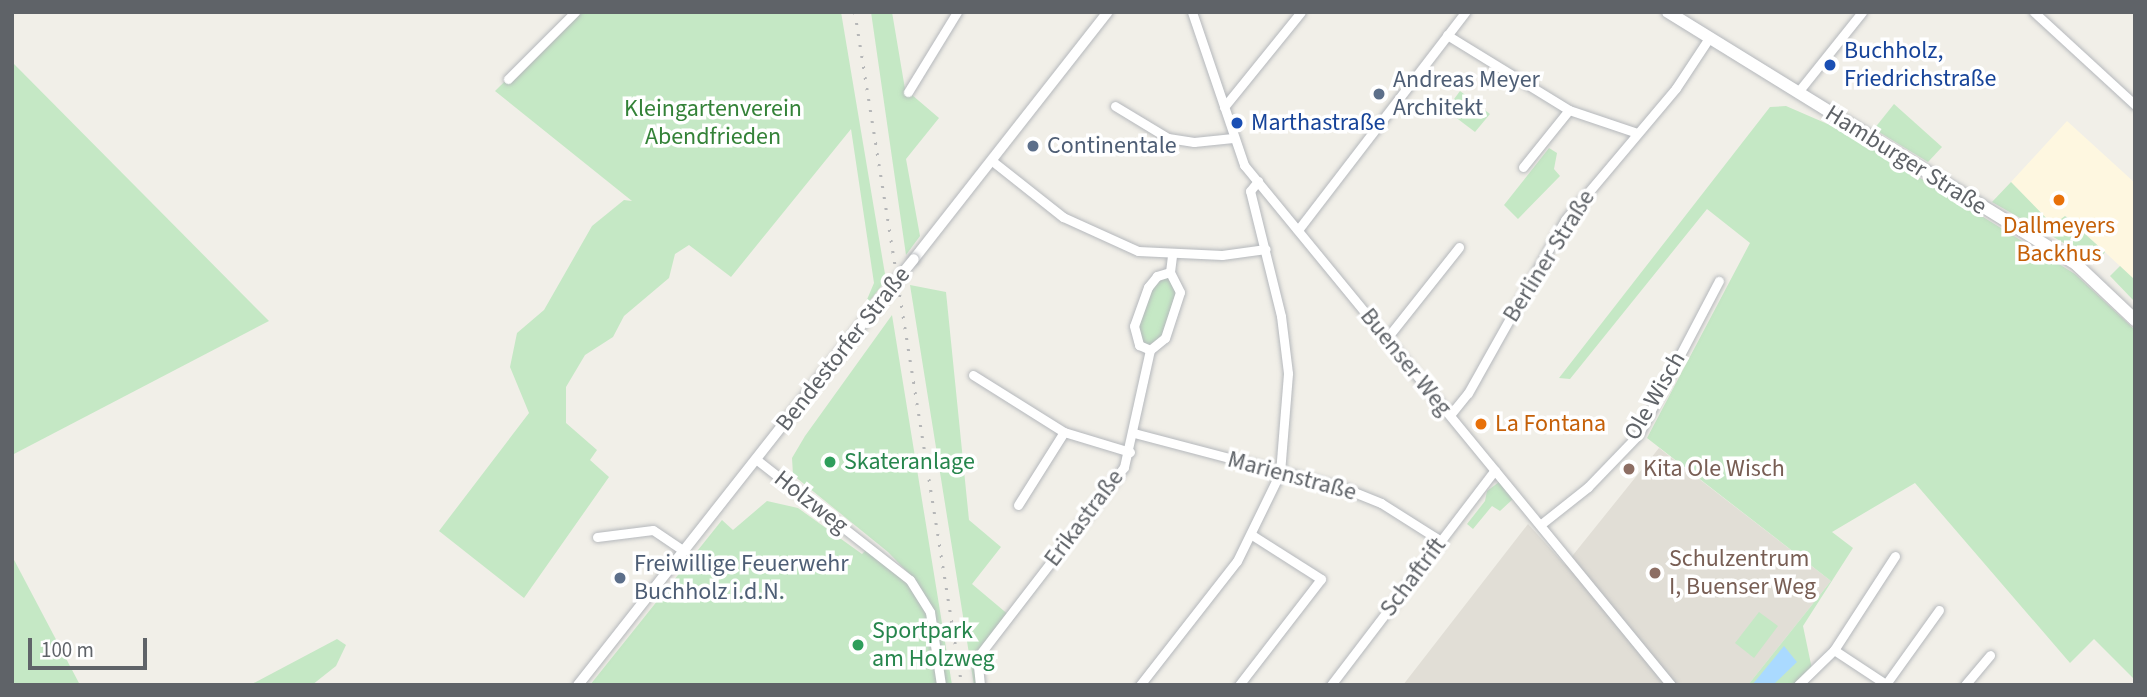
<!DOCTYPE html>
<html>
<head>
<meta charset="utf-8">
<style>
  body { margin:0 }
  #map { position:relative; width:2147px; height:697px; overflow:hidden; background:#f1efe8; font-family:"Source Sans 3",sans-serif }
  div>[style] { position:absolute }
  .commercial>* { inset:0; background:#fef7e0 }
  .education>* { inset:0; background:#e1ded6 }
  .green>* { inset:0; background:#c5e8c5 }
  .water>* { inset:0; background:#aadaff }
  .roads { filter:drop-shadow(0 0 2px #b5b8bc) drop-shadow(0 0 2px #b5b8bc) }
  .minor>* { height:9px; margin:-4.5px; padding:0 4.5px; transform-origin:4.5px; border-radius:4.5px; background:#fff }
  .tertiary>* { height:10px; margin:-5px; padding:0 5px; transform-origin:5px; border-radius:5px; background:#fff }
  .secondary>* { height:12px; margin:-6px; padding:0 6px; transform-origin:6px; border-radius:6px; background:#fff }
  .rail>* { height:2.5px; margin-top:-1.25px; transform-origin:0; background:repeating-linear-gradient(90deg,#b6b7b8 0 2px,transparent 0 11px) }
  .bridges { filter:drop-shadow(0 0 2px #b5b8bc) drop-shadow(0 0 2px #b5b8bc) }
  .tertiary-bridge>* { height:10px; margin:-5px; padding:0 5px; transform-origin:5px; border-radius:5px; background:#fff }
  .dots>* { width:19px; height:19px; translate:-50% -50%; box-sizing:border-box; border:4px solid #fff; border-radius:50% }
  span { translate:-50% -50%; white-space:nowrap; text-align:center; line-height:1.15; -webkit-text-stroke:7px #fff; paint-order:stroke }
  .transit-label { font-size:24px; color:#164399 }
  .left { translate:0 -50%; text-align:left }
  .service-label { font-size:24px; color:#4e5e75 }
  .park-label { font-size:24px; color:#348238 }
  .street-label { font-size:24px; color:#5f6368 }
  .food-label { font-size:24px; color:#c56008 }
  .leisure-label { font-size:24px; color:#27864d }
  .education-label { font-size:24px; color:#785e54 }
  .frame { position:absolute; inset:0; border:14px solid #5f6368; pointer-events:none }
  .scale { position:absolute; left:28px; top:638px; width:119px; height:32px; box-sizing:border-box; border:4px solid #5f6368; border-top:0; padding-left:9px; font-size:21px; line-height:24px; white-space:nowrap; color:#5f6368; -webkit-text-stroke:5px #fff; paint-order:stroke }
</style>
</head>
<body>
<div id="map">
  <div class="commercial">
    <div style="clip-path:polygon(2067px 121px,2135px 183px,2135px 280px,2066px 216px,2053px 226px,2011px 182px)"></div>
  </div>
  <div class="education">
    <div style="clip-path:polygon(1659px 448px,1831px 581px,1748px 685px,1403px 685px,1528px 524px,1565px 565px)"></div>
  </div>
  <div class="green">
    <div style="clip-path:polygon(575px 12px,841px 12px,886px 280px,863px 309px,874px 283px,851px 129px,731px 277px,689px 245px,675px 254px,669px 278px,624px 316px,613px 337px,585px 355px,566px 387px,566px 423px,597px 450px,590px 460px,609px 477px,524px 598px,439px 531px,529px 413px,510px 367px,517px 333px,544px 310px,592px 226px,624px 200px,632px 201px,495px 91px)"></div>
    <div style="clip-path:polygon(871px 12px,892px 12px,905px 89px,939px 118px,906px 159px,920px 236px,906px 255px)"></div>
    <div style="clip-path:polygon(12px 62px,269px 321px,12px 455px)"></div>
    <div style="clip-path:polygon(1460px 91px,1490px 114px,1475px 132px,1446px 110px)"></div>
    <div style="clip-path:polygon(1894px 104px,1942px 147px,1928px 162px,1874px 129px)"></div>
    <div style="clip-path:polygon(1786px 106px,1846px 132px,2075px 274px,2135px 330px,2135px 680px,2094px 639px,2070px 663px,1915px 483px,1832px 532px,1853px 548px,1803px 626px,1812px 669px,1792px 685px,1748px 685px,1831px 581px,1647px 438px,1750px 243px,1707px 209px,1570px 379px,1559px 378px,1770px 107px)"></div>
    <div style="clip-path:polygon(1549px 148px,1557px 153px,1554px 169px,1560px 176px,1518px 219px,1504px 205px)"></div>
    <div style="clip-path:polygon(2011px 182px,2053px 225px,2065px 216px,2105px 252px,2097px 262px,1992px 202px)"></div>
    <div style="clip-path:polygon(2120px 266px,2135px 280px,2135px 302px,2110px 276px)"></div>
    <div style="clip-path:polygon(1164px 272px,1179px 285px,1165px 338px,1143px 347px,1134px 326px,1143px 298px)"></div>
    <div style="clip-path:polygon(910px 285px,946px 292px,969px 520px,1001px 547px,972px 584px,1010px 616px,977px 658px,978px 685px,974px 685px)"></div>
    <div style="clip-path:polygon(892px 315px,952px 685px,590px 685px,722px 520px,733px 530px,767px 501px,798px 508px,862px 554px,869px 547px,893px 566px,933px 611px,917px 582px,888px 552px,793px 475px,792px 458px,805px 436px)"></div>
    <div style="clip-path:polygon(1499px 482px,1514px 498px,1500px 511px,1492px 506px,1473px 529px,1467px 524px,1485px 501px,1487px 491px)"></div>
    <div style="clip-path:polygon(12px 556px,80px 685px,12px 685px)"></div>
    <div style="clip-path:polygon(1759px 612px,1778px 626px,1754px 658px,1735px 643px)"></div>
    <div style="clip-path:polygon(337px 639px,346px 645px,336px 666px,312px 685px,250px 685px)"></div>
  </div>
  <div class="water">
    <div style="clip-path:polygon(1784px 646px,1797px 662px,1773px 685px,1752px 685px)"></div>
  </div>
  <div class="roads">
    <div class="minor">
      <div style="left:1192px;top:12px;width:162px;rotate:71.2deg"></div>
      <div style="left:1244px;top:165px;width:673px;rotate:50.61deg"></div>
      <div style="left:2034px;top:12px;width:137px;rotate:42.6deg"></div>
      <div style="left:1447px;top:35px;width:143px;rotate:31.6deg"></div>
      <div style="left:1569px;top:110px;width:72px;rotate:18.7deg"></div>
      <div style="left:508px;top:79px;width:95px;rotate:-45deg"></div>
      <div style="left:908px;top:92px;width:94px;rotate:-58.5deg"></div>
      <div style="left:1798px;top:92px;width:102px;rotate:-51.3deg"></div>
      <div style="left:1115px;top:106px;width:62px;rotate:31.1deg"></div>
      <div style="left:1168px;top:138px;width:26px;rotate:9deg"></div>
      <div style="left:1194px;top:142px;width:39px;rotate:-6deg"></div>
      <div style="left:1224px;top:107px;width:122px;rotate:-51deg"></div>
      <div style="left:991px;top:160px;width:92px;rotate:38.4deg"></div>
      <div style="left:1063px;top:217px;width:82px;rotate:24.4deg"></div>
      <div style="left:1138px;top:251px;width:84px;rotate:2.7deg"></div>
      <div style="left:1222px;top:255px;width:44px;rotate:-7.8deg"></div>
      <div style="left:1523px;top:167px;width:73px;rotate:-51.1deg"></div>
      <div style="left:1298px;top:230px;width:275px;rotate:-52.5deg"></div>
      <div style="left:1170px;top:272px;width:14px;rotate:163deg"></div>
      <div style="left:1157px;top:276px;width:14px;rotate:129deg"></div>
      <div style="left:1148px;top:287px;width:41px;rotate:109.7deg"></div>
      <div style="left:1134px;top:326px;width:20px;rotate:75deg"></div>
      <div style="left:1139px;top:345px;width:12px;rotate:24deg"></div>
      <div style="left:1150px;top:350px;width:19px;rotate:-39deg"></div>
      <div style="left:1165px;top:338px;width:48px;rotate:-71.9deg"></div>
      <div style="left:1180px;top:292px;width:22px;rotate:-117deg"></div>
      <div style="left:1170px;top:272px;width:17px;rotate:-83deg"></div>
      <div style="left:1387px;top:338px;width:116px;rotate:-51.6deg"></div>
      <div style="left:973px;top:375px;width:107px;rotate:32.1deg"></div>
      <div style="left:1064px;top:432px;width:69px;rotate:16.9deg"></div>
      <div style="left:1450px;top:415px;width:28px;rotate:-51deg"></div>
      <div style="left:1468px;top:393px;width:198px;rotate:-60.7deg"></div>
      <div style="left:1565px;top:220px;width:172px;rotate:-49.9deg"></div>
      <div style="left:1676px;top:88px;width:60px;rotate:-56.6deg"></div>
      <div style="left:1134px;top:433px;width:217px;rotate:14.7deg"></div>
      <div style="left:1344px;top:488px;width:40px;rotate:22deg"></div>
      <div style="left:1381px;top:503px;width:71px;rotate:32.3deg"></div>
      <div style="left:757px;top:460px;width:194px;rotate:38.1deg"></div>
      <div style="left:910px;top:580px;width:38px;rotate:58deg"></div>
      <div style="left:930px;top:612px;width:74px;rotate:81.4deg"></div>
      <div style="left:1018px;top:505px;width:86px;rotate:-57.8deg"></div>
      <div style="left:1540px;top:525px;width:61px;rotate:-38.4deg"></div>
      <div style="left:1588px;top:487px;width:72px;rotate:-46.1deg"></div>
      <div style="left:1638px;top:435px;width:174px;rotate:-62.3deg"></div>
      <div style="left:597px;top:537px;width:56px;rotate:-7.1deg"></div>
      <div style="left:653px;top:530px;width:37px;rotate:34deg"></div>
      <div style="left:1834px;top:650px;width:64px;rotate:33.4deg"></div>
      <div style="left:1886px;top:684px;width:91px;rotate:-54.4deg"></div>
      <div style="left:980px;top:685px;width:27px;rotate:-96deg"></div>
      <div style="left:977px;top:658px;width:241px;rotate:-52.4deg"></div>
      <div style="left:1124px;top:467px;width:120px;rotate:-77.5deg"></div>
      <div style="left:1140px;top:685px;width:157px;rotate:-52deg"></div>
      <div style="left:1237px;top:561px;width:98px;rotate:-64deg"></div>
      <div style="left:1280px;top:473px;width:100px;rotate:-85.4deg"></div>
      <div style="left:1288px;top:373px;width:57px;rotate:-97deg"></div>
      <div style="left:1281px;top:316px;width:129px;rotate:-103.9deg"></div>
      <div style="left:1250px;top:191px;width:13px;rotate:-51deg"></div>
      <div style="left:1239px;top:685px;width:134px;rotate:-52.3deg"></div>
      <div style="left:1321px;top:579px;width:82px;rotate:-147.5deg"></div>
      <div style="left:1331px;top:685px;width:270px;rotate:-52.7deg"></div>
      <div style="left:1798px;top:685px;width:50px;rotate:-44.2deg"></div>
      <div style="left:1834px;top:650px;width:112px;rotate:-57deg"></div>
      <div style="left:1965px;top:685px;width:39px;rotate:-50deg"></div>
    </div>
    <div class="tertiary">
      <div style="left:914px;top:259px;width:314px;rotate:-51.9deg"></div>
      <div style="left:578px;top:685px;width:487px;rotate:-51.8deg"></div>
    </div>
    <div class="secondary">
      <div style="left:1668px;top:12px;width:481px;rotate:31.7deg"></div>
      <div style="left:2077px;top:265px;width:80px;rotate:43.5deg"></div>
    </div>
  </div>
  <div class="rail">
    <div style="left:855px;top:12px;width:681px;rotate:80.97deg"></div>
  </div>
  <div class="bridges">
    <div class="tertiary-bridge">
      <div style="left:879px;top:302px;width:55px;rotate:-50.9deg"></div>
    </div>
  </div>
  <div class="dots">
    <div style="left:1830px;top:65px;background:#1a4fb4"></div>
    <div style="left:1379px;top:94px;background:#5c6f8a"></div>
    <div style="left:1237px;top:123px;background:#1a4fb4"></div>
    <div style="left:1033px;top:146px;background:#5c6f8a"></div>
    <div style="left:2059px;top:200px;background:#e8710a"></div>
    <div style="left:1481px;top:424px;background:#e8710a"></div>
    <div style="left:830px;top:462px;background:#2e9e5b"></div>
    <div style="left:1629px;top:469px;background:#8d6e63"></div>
    <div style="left:1655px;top:573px;background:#8d6e63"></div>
    <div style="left:620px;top:578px;background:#5c6f8a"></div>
    <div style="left:858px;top:645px;background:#2e9e5b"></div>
  </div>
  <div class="transit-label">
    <span class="left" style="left:1844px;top:65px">Buchholz,<br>Friedrichstraße</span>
    <span class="left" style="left:1251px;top:123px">Marthastraße</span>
  </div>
  <div class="service-label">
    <span class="left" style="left:1393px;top:94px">Andreas Meyer<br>Architekt</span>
    <span class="left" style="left:1047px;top:146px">Continentale</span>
    <span class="left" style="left:634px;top:578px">Freiwillige Feuerwehr<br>Buchholz i.d.N.</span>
  </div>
  <div class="park-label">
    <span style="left:713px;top:123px">Kleingartenverein<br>Abendfrieden</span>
  </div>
  <div class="street-label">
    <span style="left:1906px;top:160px;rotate:32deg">Hamburger Straße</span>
    <span style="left:1549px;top:256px;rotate:-58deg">Berliner Straße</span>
    <span style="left:843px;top:349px;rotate:-52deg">Bendestorfer Straße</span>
    <span style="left:1406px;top:362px;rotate:51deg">Buenser Weg</span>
    <span style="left:1655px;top:396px;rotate:-60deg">Ole Wisch</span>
    <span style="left:1292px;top:476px;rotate:15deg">Marienstraße</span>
    <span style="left:811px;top:502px;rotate:38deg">Holzweg</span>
    <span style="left:1084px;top:518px;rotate:-53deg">Erikastraße</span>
    <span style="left:1413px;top:577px;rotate:-53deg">Schaftrift</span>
  </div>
  <div class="food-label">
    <span style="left:2059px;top:240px">Dallmeyers<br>Backhus</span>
    <span class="left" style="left:1495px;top:424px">La Fontana</span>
  </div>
  <div class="leisure-label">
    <span class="left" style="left:844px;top:462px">Skateranlage</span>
    <span class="left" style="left:872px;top:645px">Sportpark<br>am Holzweg</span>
  </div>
  <div class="education-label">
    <span class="left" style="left:1643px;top:469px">Kita Ole Wisch</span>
    <span class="left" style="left:1669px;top:573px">Schulzentrum<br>I, Buenser Weg</span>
  </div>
  <div class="frame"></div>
  <div class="scale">100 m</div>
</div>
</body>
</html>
